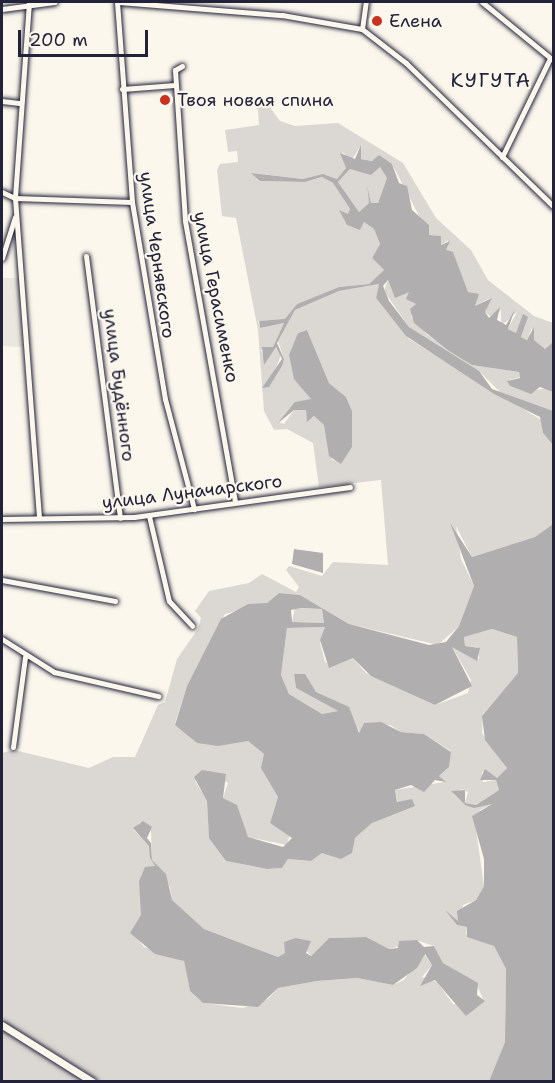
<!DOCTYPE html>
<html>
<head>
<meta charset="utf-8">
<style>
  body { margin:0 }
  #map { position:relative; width:555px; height:1083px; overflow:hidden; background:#fbf7ec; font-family:"Shantell Sans",sans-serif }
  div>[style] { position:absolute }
  .built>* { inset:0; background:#ebe7df }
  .green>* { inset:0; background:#dbd8d3 }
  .water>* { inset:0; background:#b1aeb0 }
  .roads { filter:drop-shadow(0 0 2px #22223b) drop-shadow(0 0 2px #22223b) }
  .minor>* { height:5px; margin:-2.5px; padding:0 2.5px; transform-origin:2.5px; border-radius:2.5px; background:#fbf7ec }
  .major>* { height:7px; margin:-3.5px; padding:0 3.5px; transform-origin:3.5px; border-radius:3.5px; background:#fbf7ec }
  .dots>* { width:16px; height:16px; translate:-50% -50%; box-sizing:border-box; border:3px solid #fbf7ec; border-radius:50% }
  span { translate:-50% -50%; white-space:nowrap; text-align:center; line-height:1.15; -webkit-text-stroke:4.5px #fbf7ec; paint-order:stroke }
  .poi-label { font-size:18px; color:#22223b }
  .left { translate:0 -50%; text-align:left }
  .street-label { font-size:18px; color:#22223b }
  .neighbourhood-label { font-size:20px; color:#22223b; letter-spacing:1.5px }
  .frame { position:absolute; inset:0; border:3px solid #22223b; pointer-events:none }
  .scale { position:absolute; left:18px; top:30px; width:130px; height:27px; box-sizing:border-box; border:3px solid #22223b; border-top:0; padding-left:8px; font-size:18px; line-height:21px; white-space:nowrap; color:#22223b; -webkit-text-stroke:4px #fbf7ec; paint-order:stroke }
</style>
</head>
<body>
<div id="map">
  <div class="built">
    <div style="clip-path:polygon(2px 278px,19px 278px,22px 347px,2px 346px)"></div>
  </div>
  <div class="green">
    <div style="clip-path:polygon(evenodd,264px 99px,280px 121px,295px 126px,338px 123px,403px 163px,436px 218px,471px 250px,488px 280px,534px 316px,553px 323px,553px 342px,545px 349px,534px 340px,532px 328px,527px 340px,521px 337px,527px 320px,516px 333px,508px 329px,517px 312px,501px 326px,501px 310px,492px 318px,485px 312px,490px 298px,475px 306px,478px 296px,468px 292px,446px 250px,448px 240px,441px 245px,441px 236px,429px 235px,392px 164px,361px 159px,360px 147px,352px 160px,342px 152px,346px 168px,337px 179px,326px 175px,303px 179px,253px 173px,260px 181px,305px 182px,323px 177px,333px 183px,350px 209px,347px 225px,360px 229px,364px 222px,374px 229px,380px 244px,372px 258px,384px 270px,369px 284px,339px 287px,297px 304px,285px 320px,258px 321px,260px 328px,284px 323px,273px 347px,261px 350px,266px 364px,265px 357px,275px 347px,281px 355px,270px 383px,284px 359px,278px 341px,295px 310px,339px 291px,379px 284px,376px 298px,409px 339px,543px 421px,543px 433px,553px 445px,553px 524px,535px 537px,472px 557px,456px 526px,461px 559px,474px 586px,459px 626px,438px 645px,349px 624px,300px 595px,279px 593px,267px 603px,225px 614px,187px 686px,175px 723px,197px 743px,248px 741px,264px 754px,266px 775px,278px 797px,270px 823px,290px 834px,287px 845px,248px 837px,234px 804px,223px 798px,228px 783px,205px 771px,195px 781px,207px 800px,209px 835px,226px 861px,267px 869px,282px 868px,288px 859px,311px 861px,322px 853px,340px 857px,350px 854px,355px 838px,372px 823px,407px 806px,412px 799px,398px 803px,395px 790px,444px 782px,439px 776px,448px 768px,451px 751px,424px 734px,401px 732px,390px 725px,363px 724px,361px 734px,343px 705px,316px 692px,302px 674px,294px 674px,296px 688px,338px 711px,322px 714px,289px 694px,281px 675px,287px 628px,325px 627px,320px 643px,325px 662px,333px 666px,353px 658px,366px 673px,435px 705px,468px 693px,471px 680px,452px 647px,479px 659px,478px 647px,465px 646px,464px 637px,492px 629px,517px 637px,518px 674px,483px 714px,482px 733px,507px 768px,497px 778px,482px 772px,483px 782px,496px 780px,499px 790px,476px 805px,465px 803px,468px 792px,462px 789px,453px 794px,465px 805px,472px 806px,487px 803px,492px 804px,480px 810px,475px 822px,484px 886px,476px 900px,463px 905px,458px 922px,448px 913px,457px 925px,467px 927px,466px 934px,494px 946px,506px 969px,505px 1042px,489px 1081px,100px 1081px,2px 1021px,2px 753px,14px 750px,89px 768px,113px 757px,135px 757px,158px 705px,165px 702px,177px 659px,198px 629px,201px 618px,195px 611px,209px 591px,249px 583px,262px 574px,296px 592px,299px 587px,286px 570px,289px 566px,322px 576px,333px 562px,388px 565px,381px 480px,319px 487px,313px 443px,287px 429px,274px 430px,264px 411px,258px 330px,236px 218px,222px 216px,217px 170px,220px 164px,238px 162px,237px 151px,228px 152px,225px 130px,259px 125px,258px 110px,248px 101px,264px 99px,307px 330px,329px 383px,346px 397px,352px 411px,352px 447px,333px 461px,324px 425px,315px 416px,307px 421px,306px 410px,294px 410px,284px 424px,278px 422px,301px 404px,310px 402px,311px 399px,290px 361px,298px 333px,307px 330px,264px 99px,140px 822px,151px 831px,152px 860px,170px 887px,172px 901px,204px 929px,278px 957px,286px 953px,284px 942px,295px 938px,311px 956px,329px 938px,357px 937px,389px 949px,419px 941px,434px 946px,443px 963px,476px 983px,484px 1001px,478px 1006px,453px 1004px,437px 982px,422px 977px,432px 965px,424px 954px,404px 980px,393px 985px,357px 978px,317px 981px,278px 988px,268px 999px,243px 1008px,203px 1003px,190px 991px,184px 961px,144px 947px,135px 936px,141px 915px,141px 876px,155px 866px,150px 858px,150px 846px,133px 829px,140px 822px)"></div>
    <div style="clip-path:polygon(380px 167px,387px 178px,378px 203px,371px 203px,367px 186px,369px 203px,359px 212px,338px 182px,350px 169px,368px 172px)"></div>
    <div style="clip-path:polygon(388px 280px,394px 295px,409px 291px,416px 304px,411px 317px,428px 335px,472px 365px,519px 372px,520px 377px,509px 380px,510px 386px,527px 392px,546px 388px,553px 392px,553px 411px,504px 396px,482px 374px,409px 327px,384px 291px)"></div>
    <div style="clip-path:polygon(295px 608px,322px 609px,324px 623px,292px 622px)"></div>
    <div style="clip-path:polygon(2px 1030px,52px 1061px,86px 1081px,2px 1081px)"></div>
  </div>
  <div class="water">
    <div style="clip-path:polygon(evenodd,361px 145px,361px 159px,372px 161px,379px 155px,392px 164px,399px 183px,407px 186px,412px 210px,429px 225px,429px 235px,441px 236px,441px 245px,450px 241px,446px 250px,453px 252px,468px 292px,479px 294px,475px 306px,492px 298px,485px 312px,489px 318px,500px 307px,497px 320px,506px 325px,515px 309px,508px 329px,516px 333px,523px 314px,528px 317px,521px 337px,527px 340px,534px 327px,534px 340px,545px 349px,553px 342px,553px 392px,540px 387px,531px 394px,510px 386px,507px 381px,520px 378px,519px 372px,472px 365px,449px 351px,414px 323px,410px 309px,416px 304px,406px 299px,409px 292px,395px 298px,388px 280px,383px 286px,389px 301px,409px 327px,479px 371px,492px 389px,553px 411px,553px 445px,543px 433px,540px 417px,494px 394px,406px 336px,376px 298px,379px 284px,339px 291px,295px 310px,277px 343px,284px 359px,282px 366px,269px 387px,262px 388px,282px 359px,276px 347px,264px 365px,262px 347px,273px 347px,284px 323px,260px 328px,259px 321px,285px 319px,297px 304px,339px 287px,369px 284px,384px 270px,372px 258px,380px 244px,374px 229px,364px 222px,360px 230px,347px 225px,339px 210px,348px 214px,350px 209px,333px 183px,322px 177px,305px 182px,260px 181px,251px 173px,303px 179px,323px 174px,337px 179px,346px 168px,340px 153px,355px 159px,361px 145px,380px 167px,387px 178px,378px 203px,371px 203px,367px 185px,369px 203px,359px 212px,338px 182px,350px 169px,371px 175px,380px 167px)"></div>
    <div style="clip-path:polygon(307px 330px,329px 383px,346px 397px,352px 411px,352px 447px,341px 464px,329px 456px,324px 425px,314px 416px,307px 422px,306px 410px,294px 410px,277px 424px,295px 402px,311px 399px,294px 379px,289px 355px,298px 333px)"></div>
    <div style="clip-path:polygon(evenodd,450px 523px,472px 557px,535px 537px,553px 524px,553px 1081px,489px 1081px,505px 1042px,506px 969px,494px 946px,467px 937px,467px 927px,457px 925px,445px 910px,458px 921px,457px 911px,476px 900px,484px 886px,484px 859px,472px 816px,492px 804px,474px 808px,465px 805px,451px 791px,465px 790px,465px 803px,476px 805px,499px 790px,496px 780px,480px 780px,485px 769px,497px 778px,507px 768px,485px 740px,482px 716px,518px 673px,517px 637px,492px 629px,464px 637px,465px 646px,480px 648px,477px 661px,452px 647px,472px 686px,435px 705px,371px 676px,353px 658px,329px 668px,320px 640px,325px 627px,287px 628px,281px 675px,289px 694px,322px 714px,338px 711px,296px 688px,294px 674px,305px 674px,316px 692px,349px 707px,359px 733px,364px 723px,381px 722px,401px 732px,424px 734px,451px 752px,449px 767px,439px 776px,446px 782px,435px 780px,424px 792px,411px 785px,395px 790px,397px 802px,412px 799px,415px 806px,372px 823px,355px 838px,352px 853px,341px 859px,322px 853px,311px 861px,288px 859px,282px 868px,267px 869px,226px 861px,209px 838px,207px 801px,194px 777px,202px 770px,226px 774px,223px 798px,237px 805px,248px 837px,283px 847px,292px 838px,270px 823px,278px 797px,261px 768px,264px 754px,248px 741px,218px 746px,197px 743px,175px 725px,187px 686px,221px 619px,248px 604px,267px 603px,279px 593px,300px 595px,349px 624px,429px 645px,446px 642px,459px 626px,474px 586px,450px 523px,301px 608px,322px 609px,324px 623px,292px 622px,291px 610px,301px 608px)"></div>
    <div style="clip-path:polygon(294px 549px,323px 553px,323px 573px,292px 564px)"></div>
    <div style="clip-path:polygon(143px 821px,152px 827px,147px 838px,151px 843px,152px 860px,166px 874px,172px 900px,204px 929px,278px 957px,285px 953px,284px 942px,295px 938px,311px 941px,306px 953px,311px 956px,329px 938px,366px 937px,389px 949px,398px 948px,399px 941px,417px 940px,424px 947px,434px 946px,443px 963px,478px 983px,477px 995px,485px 1001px,466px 1016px,435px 980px,420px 986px,432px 965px,425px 954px,417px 968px,393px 985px,357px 978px,317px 981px,278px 988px,258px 1007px,203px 1003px,190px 991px,184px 961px,155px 954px,130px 933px,141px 915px,139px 881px,145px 867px,155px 866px,150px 858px,149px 846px,133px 828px)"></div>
  </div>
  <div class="roads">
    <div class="minor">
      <div style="left:29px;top:2px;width:196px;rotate:94.1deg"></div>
      <div style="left:15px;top:198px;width:321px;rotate:85.7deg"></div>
      <div style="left:117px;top:2px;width:201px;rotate:85.7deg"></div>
      <div style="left:132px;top:202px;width:200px;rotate:80.5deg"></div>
      <div style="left:165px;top:399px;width:114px;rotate:75.2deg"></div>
      <div style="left:119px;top:2px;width:164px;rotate:4.6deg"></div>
      <div style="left:282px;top:15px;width:81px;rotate:9.9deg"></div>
      <div style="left:362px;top:29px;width:56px;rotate:37.7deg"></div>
      <div style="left:406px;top:63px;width:206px;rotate:44.2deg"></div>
      <div style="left:482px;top:2px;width:93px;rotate:39.3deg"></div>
      <div style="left:2px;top:9px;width:53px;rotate:-7.5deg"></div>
      <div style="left:362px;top:29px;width:27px;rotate:-82deg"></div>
      <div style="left:182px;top:66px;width:8px;rotate:150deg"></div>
      <div style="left:175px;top:70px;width:151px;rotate:86.2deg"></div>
      <div style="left:185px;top:221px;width:285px;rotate:79.9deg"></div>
      <div style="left:122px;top:89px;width:53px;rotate:-4.3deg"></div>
      <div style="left:2px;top:101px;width:17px;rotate:7deg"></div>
      <div style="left:502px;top:157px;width:110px;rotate:-64.1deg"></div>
      <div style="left:2px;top:192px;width:14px;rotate:25deg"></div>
      <div style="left:15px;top:198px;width:117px;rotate:2deg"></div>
      <div style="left:86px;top:256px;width:264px;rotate:82.6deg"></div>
      <div style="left:2px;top:258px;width:43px;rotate:-72.4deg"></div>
      <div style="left:149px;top:516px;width:87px;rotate:76.8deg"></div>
      <div style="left:169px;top:601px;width:34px;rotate:47deg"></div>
      <div style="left:2px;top:519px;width:132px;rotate:-0.9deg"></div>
      <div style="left:134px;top:517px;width:218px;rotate:-7.9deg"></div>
      <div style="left:2px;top:580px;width:115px;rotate:10.5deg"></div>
      <div style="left:2px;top:639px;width:62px;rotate:32.4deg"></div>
      <div style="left:54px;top:672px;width:107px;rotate:13deg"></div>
      <div style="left:13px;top:747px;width:91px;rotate:-82.4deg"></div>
    </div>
    <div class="major">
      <div style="left:2px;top:1025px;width:107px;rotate:32.1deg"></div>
    </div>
  </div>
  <div class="dots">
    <div style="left:377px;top:21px;background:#c8321e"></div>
    <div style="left:165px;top:100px;background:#c8321e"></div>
  </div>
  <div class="poi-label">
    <span class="left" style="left:389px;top:21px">Елена</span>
    <span class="left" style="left:177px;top:100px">Твоя новая спина</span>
  </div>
  <div class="street-label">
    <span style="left:157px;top:255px;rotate:82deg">улица Чернявского</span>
    <span style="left:216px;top:297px;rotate:79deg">улица Герасименко</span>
    <span style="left:119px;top:385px;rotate:83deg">улица Будённого</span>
    <span style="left:192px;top:492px;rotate:-7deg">улица Луначарского</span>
  </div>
  <div class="neighbourhood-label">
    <span style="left:491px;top:80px">КУГУТА</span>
  </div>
  <div class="frame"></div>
  <div class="scale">200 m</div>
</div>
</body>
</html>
